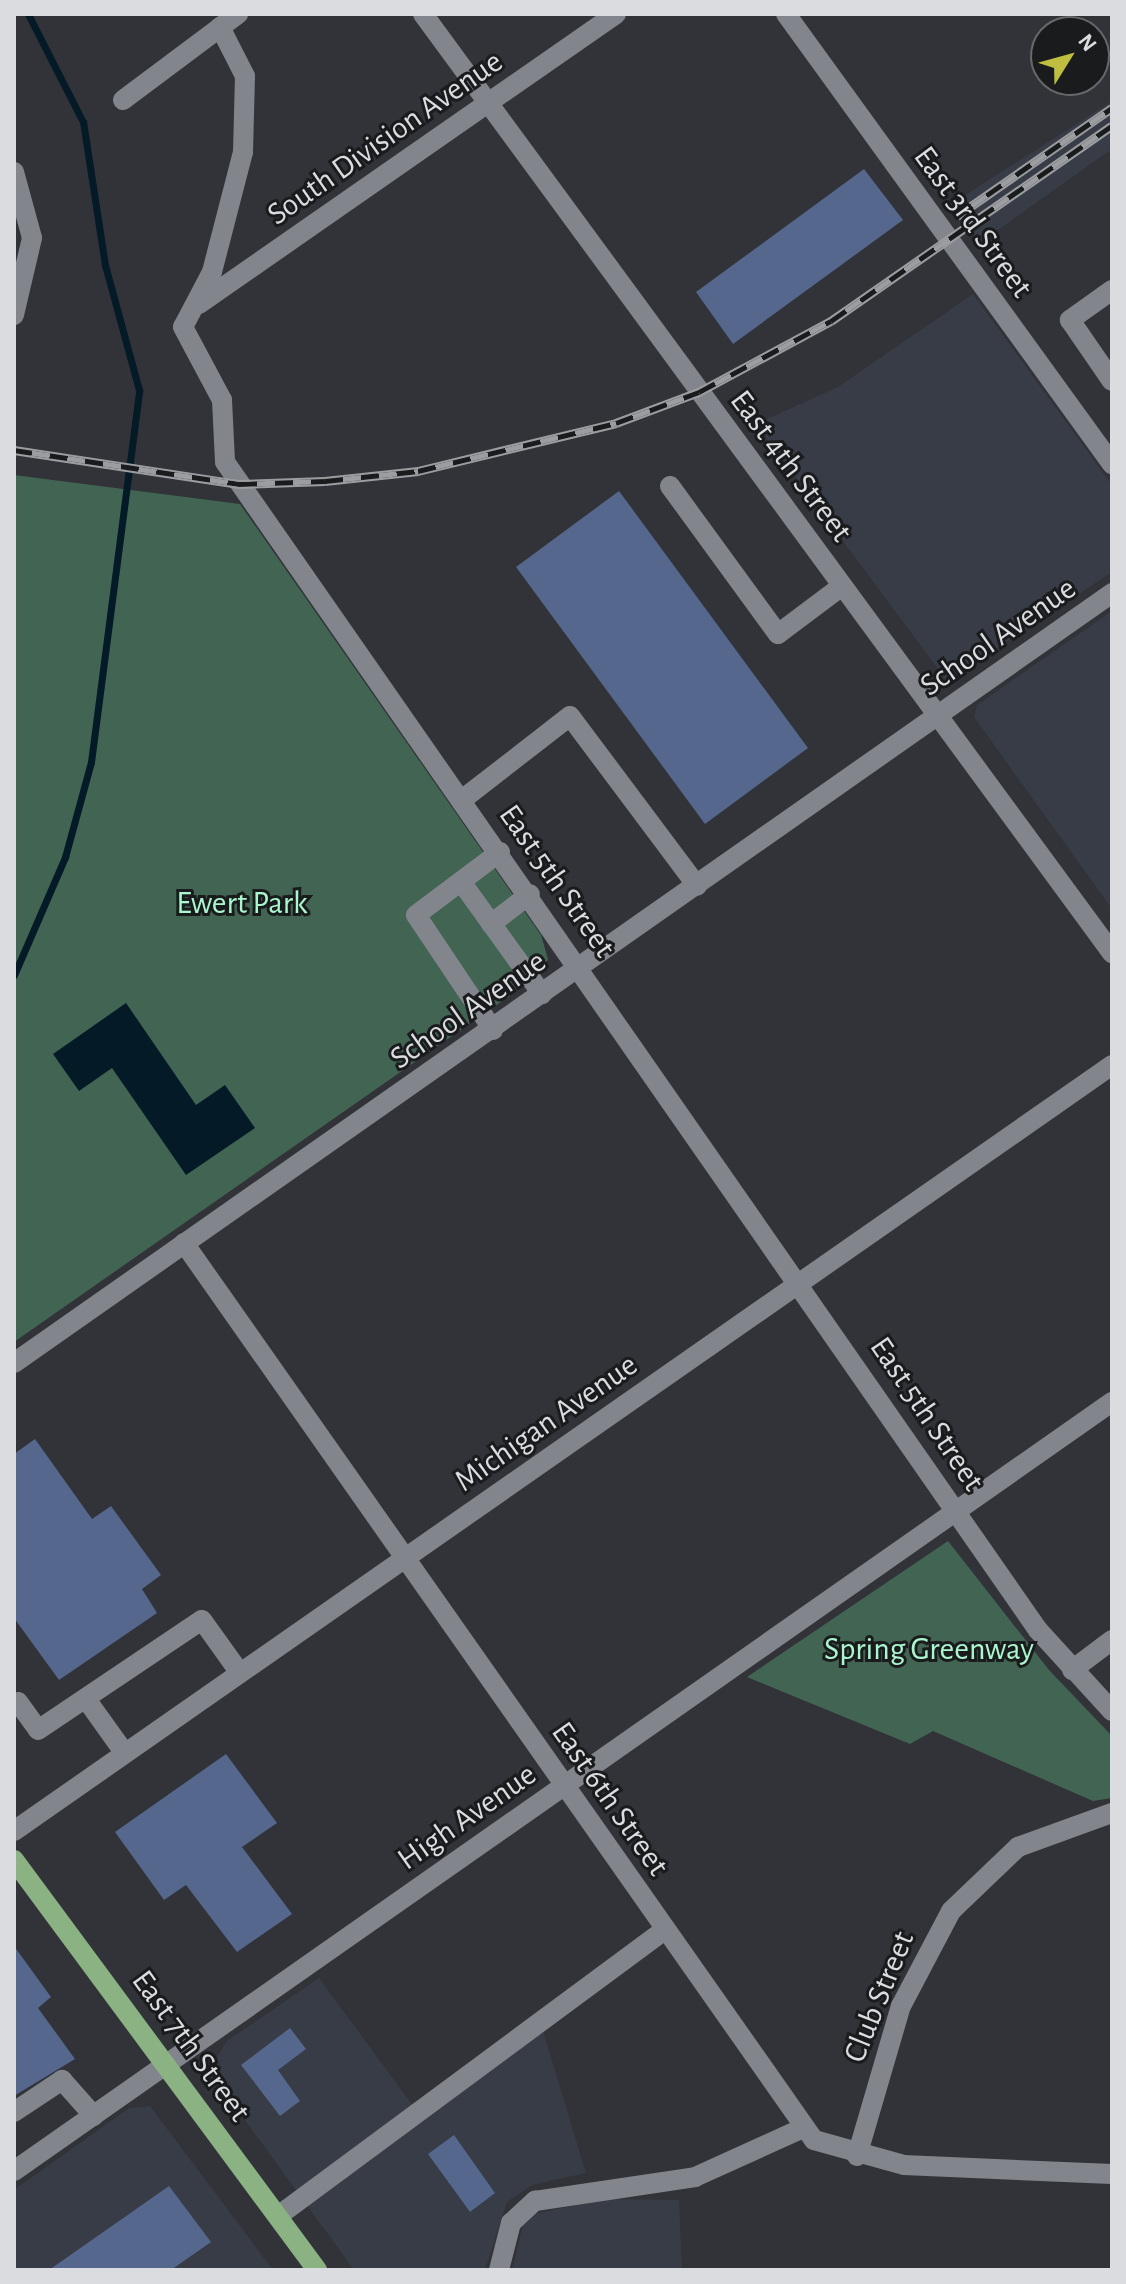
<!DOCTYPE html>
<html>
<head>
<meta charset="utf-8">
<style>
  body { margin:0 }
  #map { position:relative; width:1126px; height:2284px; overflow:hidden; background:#313338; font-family:"Alegreya Sans",sans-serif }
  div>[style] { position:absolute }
  .built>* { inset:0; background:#373c46 }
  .green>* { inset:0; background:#426452 }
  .water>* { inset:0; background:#041b27 }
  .stream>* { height:7px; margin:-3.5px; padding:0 3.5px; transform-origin:3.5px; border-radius:3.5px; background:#041b27 }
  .building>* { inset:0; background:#55678c }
  .minor>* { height:20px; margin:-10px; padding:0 10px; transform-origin:10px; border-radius:10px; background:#82858b }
  .major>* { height:20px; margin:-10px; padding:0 10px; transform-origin:10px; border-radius:10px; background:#8bb282 }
  .rail>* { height:9px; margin-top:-4.5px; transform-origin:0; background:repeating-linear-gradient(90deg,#1a1b1d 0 18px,#9b9da0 0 36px); box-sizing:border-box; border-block:2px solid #9b9da0 }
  span { translate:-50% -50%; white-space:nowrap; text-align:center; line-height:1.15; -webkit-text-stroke:6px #1a1b1d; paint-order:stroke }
  .street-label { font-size:32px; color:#dadcdf }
  .park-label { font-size:32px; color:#aaf6ce }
  .frame { position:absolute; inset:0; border:16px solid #dadcdf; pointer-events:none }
  .north { position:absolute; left:1030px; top:16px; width:80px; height:80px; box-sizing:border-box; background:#1a1b1d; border:2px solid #67686b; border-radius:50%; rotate:53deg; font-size:22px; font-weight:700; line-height:32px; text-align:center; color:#dadcdf }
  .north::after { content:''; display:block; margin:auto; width:28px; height:36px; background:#c0be41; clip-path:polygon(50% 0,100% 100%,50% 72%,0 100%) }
</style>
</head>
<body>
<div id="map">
  <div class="built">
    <div style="clip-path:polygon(1112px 101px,1112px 149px,978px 244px,950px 205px)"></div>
    <div style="clip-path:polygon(973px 294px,1112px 485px,1112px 572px,947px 681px,756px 424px,838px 387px)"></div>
    <div style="clip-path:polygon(1112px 611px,1112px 909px,974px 717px,977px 705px)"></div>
    <div style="clip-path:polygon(319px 1978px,422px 2118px,543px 2031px,586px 2173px,532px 2185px,507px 2202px,485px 2270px,354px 2270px,221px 2087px,216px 2059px,227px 2041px)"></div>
    <div style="clip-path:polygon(150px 2106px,273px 2270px,14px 2270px,14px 2190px,129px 2108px)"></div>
    <div style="clip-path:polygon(602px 2199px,679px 2200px,682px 2270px,512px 2270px,523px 2225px,534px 2214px)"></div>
  </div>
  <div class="green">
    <div style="clip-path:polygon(14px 475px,240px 504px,541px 935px,548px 959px,538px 976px,14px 1342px)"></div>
    <div style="clip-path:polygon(948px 1541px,1049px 1670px,1112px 1736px,1112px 1798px,1093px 1801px,933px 1731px,910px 1744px,747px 1677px)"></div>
  </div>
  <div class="water">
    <div style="clip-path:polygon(126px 1003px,196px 1105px,225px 1085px,255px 1128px,186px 1175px,112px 1068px,79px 1091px,53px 1054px)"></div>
  </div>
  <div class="stream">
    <div style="left:14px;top:975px;width:129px;rotate:-66.6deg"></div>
    <div style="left:65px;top:857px;width:98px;rotate:-74.7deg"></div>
    <div style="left:91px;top:762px;width:375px;rotate:-82.6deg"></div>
    <div style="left:139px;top:390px;width:130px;rotate:-105.2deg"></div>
    <div style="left:105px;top:265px;width:145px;rotate:-98.7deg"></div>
    <div style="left:83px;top:122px;width:121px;rotate:-117deg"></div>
  </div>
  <div class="building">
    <div style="clip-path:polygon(864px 169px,903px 220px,733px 344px,696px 292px)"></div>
    <div style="clip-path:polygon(619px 491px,808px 748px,705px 824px,516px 567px)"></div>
    <div style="clip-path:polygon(35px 1439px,92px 1519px,111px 1506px,161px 1575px,142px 1589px,157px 1613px,59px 1680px,14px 1618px,14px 1454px)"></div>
    <div style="clip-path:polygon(226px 1754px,277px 1823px,242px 1847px,292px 1914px,237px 1952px,186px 1885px,164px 1900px,115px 1832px)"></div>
    <div style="clip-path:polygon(14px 1946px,51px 1997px,38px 2008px,75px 2059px,14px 2096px)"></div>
    <div style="clip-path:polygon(290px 2028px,306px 2049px,278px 2070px,300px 2101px,280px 2116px,241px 2065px)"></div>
    <div style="clip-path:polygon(454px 2135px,495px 2193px,470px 2212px,428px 2154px)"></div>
    <div style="clip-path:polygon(169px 2186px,211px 2242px,171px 2270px,49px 2270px)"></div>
  </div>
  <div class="minor">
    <div style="left:423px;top:14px;width:1165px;rotate:53.73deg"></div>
    <div style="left:786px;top:14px;width:556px;rotate:54.08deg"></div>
    <div style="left:220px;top:27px;width:55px;rotate:63deg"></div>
    <div style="left:245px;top:76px;width:76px;rotate:91.5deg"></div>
    <div style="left:243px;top:152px;width:124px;rotate:104.5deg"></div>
    <div style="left:212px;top:272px;width:62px;rotate:117.8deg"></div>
    <div style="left:183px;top:327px;width:83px;rotate:61.9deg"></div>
    <div style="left:222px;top:400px;width:62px;rotate:87.2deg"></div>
    <div style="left:225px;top:462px;width:1423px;rotate:55.16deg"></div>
    <div style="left:1038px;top:1630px;width:110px;rotate:47.6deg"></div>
    <div style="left:123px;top:100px;width:144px;rotate:-36.8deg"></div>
    <div style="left:14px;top:172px;width:68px;rotate:74.7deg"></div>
    <div style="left:32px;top:238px;width:79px;rotate:103.2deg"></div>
    <div style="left:1112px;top:290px;width:52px;rotate:144.5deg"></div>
    <div style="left:1070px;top:320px;width:74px;rotate:55.5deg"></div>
    <div style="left:199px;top:304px;width:508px;rotate:-34.82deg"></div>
    <div style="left:670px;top:486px;width:183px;rotate:53.9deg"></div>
    <div style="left:778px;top:634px;width:80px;rotate:-36.9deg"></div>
    <div style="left:463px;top:799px;width:135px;rotate:-37.8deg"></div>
    <div style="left:570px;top:716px;width:212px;rotate:53.2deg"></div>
    <div style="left:462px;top:883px;width:137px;rotate:54.2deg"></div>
    <div style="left:491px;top:924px;width:49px;rotate:-37.6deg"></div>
    <div style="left:493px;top:1030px;width:138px;rotate:-123.8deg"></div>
    <div style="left:416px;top:915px;width:105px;rotate:-36.9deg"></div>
    <div style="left:184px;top:1243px;width:1096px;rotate:54.92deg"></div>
    <div style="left:814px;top:2140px;width:93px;rotate:15.5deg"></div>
    <div style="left:904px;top:2165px;width:208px;rotate:2.5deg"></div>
    <div style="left:14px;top:1363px;width:1341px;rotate:-35.04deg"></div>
    <div style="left:1072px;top:1670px;width:50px;rotate:-36.9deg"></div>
    <div style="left:86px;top:1699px;width:65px;rotate:54.4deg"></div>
    <div style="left:18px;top:1702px;width:34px;rotate:54deg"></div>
    <div style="left:38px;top:1730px;width:197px;rotate:-33.9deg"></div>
    <div style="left:202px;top:1620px;width:65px;rotate:54.4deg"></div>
    <div style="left:14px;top:1831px;width:1339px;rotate:-34.9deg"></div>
    <div style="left:14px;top:2112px;width:58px;rotate:-33.7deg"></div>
    <div style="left:62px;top:2080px;width:48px;rotate:48.4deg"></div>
    <div style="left:857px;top:2156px;width:156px;rotate:-73.7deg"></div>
    <div style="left:901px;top:2006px;width:107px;rotate:-62.2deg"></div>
    <div style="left:951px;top:1911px;width:93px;rotate:-43.7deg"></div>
    <div style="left:1018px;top:1847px;width:100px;rotate:-19.9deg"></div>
    <div style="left:14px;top:2171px;width:1341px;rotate:-35.01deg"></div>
    <div style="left:278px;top:2216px;width:481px;rotate:-36.5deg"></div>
    <div style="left:499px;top:2270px;width:49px;rotate:-75.7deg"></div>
    <div style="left:511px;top:2223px;width:33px;rotate:-43deg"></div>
    <div style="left:535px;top:2201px;width:162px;rotate:-8.5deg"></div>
    <div style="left:695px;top:2177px;width:119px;rotate:-24.4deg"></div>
  </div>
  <div class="major">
    <div style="left:14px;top:1860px;width:510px;rotate:53.53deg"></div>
  </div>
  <div class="rail">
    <div style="left:957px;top:216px;width:189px;rotate:-34.9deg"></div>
    <div style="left:14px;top:450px;width:228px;rotate:8.6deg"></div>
    <div style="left:239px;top:484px;width:86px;rotate:-2deg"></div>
    <div style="left:325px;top:481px;width:94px;rotate:-6.1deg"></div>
    <div style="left:418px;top:471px;width:204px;rotate:-13.6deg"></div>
    <div style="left:616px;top:423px;width:89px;rotate:-20.5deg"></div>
    <div style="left:699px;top:392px;width:150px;rotate:-28.3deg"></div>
    <div style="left:831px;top:321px;width:342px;rotate:-34.8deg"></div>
  </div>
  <div class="street-label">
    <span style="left:385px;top:138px;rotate:-35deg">South Division Avenue</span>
    <span style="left:973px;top:222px;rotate:54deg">East 3rd Street</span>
    <span style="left:791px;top:466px;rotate:53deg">East 4th Street</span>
    <span style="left:998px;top:637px;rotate:-35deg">School Avenue</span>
    <span style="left:557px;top:881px;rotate:55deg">East 5th Street</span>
    <span style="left:468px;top:1010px;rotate:-35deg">School Avenue</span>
    <span style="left:927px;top:1414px;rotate:56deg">East 5th Street</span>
    <span style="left:546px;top:1423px;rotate:-35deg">Michigan Avenue</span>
    <span style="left:610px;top:1799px;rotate:55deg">East 6th Street</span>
    <span style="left:467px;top:1817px;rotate:-35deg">High Avenue</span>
    <span style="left:879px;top:1997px;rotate:-68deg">Club Street</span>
    <span style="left:191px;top:2046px;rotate:54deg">East 7th Street</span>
  </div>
  <div class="park-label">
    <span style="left:242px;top:903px">Ewert Park</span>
    <span style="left:929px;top:1649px">Spring Greenway</span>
  </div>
  <div class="frame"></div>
  <div class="north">N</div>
</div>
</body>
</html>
